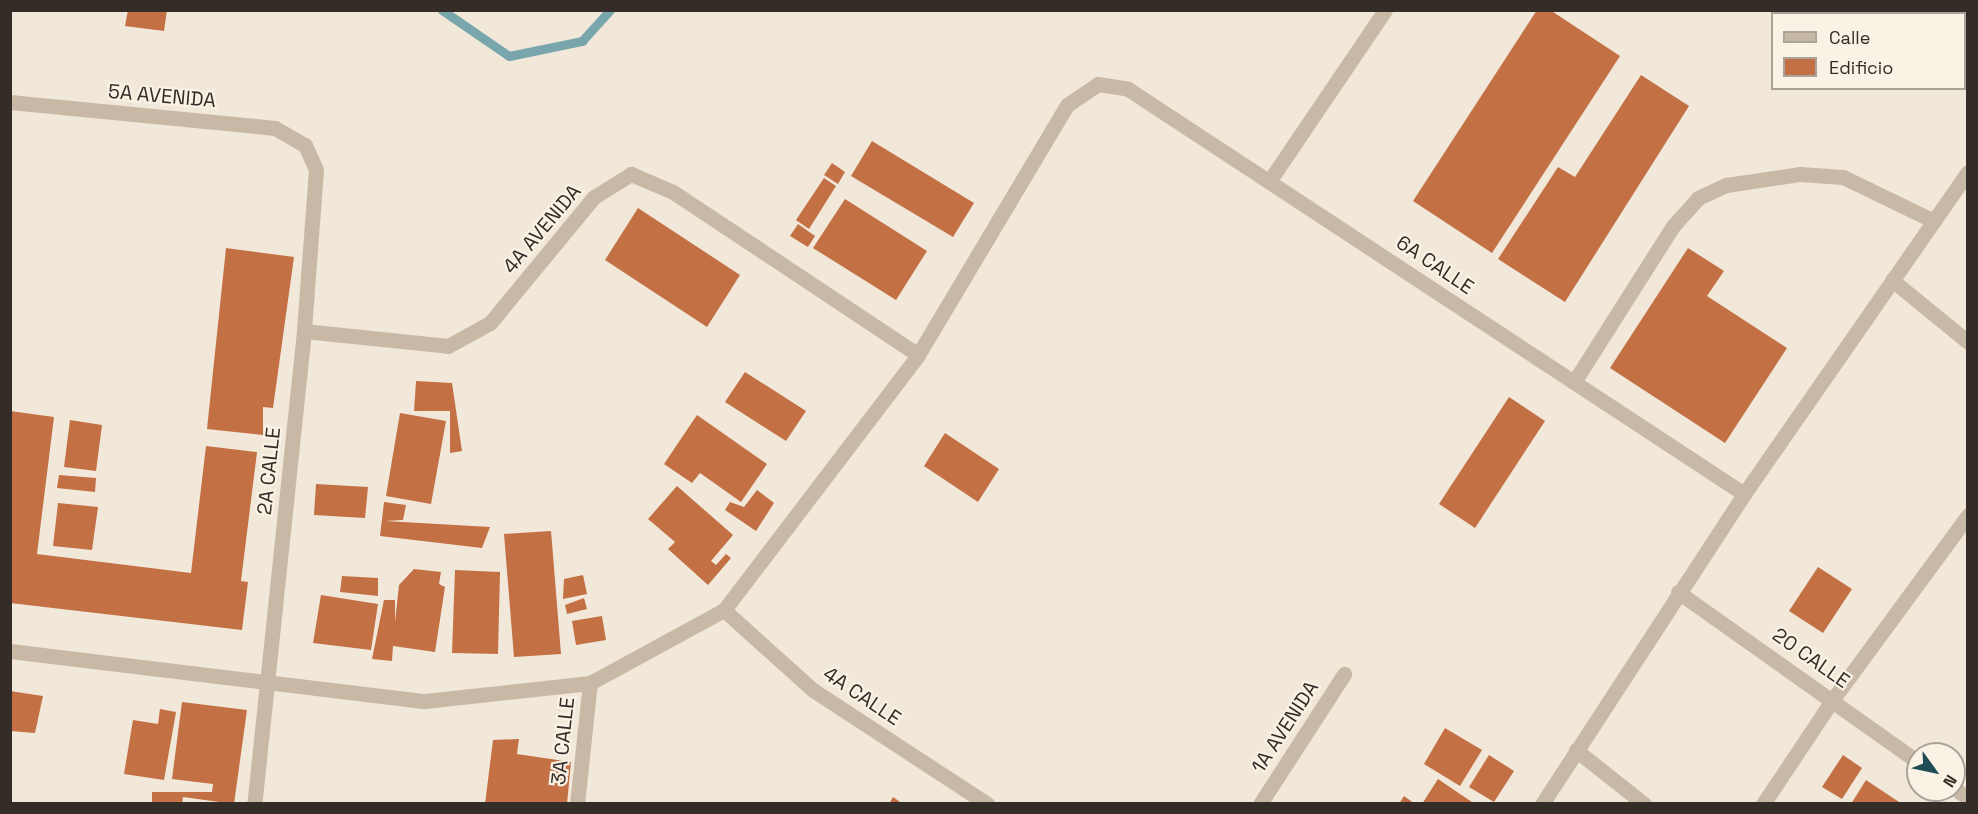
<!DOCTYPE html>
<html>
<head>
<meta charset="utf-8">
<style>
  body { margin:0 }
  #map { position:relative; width:1978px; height:814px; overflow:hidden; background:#f1e8d9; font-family:"Space Grotesk",sans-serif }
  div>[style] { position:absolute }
  .stream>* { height:9px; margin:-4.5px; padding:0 4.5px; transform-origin:4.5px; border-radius:4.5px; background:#79a6ad }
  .building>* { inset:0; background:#c37045 }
  .minor>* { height:15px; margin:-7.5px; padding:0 7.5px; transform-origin:7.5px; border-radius:7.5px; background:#c8b9a6 }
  span { translate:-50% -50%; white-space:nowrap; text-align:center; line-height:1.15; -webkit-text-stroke:4.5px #f9f2e5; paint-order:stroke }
  .street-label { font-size:20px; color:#342c27 }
  .frame { position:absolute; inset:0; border:12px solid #342c27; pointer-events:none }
  .legend { position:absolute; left:1771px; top:12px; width:195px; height:78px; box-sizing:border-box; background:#f9f2e5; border:2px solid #aaa399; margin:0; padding:8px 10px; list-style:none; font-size:18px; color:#342c27 }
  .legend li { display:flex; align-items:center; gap:12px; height:30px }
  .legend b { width:30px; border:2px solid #aaa399 }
  .north { position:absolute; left:1906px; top:742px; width:60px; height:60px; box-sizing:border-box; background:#f9f2e5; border:2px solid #aaa399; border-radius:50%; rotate:123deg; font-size:16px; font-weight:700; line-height:24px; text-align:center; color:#342c27 }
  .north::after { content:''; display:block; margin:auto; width:21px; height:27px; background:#1d4c55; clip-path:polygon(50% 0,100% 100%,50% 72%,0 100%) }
</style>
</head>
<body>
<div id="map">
  <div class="stream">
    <div style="left:442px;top:10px;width:81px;rotate:34.5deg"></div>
    <div style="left:509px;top:56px;width:75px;rotate:-11.6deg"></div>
    <div style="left:582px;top:41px;width:42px;rotate:-47.9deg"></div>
  </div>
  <div class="building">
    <div style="clip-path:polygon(128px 10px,167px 10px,164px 31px,125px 26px)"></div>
    <div style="clip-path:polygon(1537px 10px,1550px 10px,1620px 56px,1492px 253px,1413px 201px)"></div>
    <div style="clip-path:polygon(1641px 75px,1689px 106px,1565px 302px,1498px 259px,1558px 167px,1575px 177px)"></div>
    <div style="clip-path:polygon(872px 141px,974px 203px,953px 237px,851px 176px)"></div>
    <div style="clip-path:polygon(832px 163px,845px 172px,838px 184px,824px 175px)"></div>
    <div style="clip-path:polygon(824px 178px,836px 186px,809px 229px,796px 220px)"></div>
    <div style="clip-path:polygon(845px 199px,927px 251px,896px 300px,813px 248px)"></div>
    <div style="clip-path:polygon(638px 208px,740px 275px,707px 327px,605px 260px)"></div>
    <div style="clip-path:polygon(798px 224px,815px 236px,808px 247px,790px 236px)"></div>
    <div style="clip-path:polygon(226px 248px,294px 257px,273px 408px,263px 407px,263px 435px,207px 429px)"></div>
    <div style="clip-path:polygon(1688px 248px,1724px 271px,1707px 296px,1787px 348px,1725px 443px,1610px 368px)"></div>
    <div style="clip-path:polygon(745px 372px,806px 411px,786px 441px,725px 402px)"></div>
    <div style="clip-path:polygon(416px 381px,452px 383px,462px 451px,450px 453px,450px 411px,414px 411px)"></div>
    <div style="clip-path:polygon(1509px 397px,1545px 421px,1475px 528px,1439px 504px)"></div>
    <div style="clip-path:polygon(10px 411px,54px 417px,37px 554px,191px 573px,206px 446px,257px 452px,241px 581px,248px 582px,242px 630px,10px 603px)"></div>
    <div style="clip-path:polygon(400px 413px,446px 421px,431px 504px,386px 496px)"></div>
    <div style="clip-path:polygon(697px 415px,767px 464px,741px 502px,700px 473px,692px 483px,664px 464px)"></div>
    <div style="clip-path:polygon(70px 420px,102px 425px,96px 471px,64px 467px)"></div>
    <div style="clip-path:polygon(945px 433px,999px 469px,978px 502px,924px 466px)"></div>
    <div style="clip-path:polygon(59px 475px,96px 478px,95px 492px,57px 488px)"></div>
    <div style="clip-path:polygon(316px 484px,368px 487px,365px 518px,314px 515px)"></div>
    <div style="clip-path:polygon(677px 486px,733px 535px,711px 561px,716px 565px,726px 554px,731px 558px,708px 585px,668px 549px,675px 542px,648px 519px)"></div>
    <div style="clip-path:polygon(757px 490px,774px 503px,756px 531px,725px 510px,730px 502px,744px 507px)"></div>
    <div style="clip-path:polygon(384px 502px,406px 505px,403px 520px,385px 521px,490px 527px,482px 548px,380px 536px)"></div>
    <div style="clip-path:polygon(58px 503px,98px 507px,92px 550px,53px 546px)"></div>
    <div style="clip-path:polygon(551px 531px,561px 654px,514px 657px,504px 534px)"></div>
    <div style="clip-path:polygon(1818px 567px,1852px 589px,1823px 633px,1789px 611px)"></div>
    <div style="clip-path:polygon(414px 569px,441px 572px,439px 584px,445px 587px,435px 652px,393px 646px,392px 661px,372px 659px,384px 600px,395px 600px,395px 622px,399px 585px)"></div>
    <div style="clip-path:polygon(455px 570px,500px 572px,498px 654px,452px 653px)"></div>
    <div style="clip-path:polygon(583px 575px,587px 594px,563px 599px,564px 579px)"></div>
    <div style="clip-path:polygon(342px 576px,378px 578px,378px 596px,340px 592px)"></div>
    <div style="clip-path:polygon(321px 595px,378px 604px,371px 650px,313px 643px)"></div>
    <div style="clip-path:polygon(584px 598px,587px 609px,567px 614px,565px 605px)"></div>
    <div style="clip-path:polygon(602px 616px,606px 640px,576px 645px,572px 621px)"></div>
    <div style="clip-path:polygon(10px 691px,43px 696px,35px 733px,10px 731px)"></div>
    <div style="clip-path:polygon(182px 702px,247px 710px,234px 804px,183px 797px,182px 804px,152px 804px,152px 792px,212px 792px,213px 784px,172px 779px)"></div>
    <div style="clip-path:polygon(160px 709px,176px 712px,164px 780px,124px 774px,133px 720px,158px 724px)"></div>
    <div style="clip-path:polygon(1445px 728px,1482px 750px,1460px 786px,1424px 764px)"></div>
    <div style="clip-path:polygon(519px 739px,517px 754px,571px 762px,567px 804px,485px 804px,493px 740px)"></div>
    <div style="clip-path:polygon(1489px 755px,1514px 771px,1494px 802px,1469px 787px)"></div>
    <div style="clip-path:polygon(1843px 755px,1862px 768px,1842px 799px,1822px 787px)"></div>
    <div style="clip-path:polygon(1438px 779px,1460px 794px,1475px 804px,1422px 804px)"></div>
    <div style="clip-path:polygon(1866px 780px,1902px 804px,1851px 804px)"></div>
    <div style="clip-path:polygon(1404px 796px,1415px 804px,1399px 804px)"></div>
    <div style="clip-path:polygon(893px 797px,903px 804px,889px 804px)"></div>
  </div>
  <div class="minor">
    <div style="left:10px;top:102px;width:266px;rotate:5.6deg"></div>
    <div style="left:275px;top:128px;width:34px;rotate:30deg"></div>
    <div style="left:305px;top:145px;width:27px;rotate:66deg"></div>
    <div style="left:316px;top:170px;width:161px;rotate:94.3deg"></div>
    <div style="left:304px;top:331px;width:476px;rotate:96deg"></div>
    <div style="left:1270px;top:180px;width:205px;rotate:-55.9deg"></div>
    <div style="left:1892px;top:280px;width:98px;rotate:39.2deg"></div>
    <div style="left:304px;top:331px;width:145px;rotate:5.9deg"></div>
    <div style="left:448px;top:346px;width:48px;rotate:-28.7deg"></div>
    <div style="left:490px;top:323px;width:163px;rotate:-50.5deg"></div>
    <div style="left:594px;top:197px;width:44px;rotate:-31.9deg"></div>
    <div style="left:631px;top:174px;width:46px;rotate:23.2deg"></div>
    <div style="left:673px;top:192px;width:294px;rotate:33.6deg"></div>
    <div style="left:1574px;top:382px;width:185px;rotate:-57.6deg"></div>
    <div style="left:1673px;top:226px;width:38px;rotate:-48deg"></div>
    <div style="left:1698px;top:198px;width:31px;rotate:-25deg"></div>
    <div style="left:1726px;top:185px;width:75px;rotate:-8.5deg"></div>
    <div style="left:1800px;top:174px;width:43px;rotate:4deg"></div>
    <div style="left:1843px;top:177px;width:101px;rotate:25.8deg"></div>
    <div style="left:1678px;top:592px;width:294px;rotate:35.3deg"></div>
    <div style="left:724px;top:610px;width:120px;rotate:42deg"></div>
    <div style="left:813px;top:690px;width:208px;rotate:33.2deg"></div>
    <div style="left:10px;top:651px;width:418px;rotate:6.9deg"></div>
    <div style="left:425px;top:701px;width:166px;rotate:-6.2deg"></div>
    <div style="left:590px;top:683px;width:153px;rotate:-28.6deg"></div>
    <div style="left:724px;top:610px;width:320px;rotate:-52.7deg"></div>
    <div style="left:918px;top:355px;width:291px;rotate:-59.2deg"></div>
    <div style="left:1067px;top:105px;width:37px;rotate:-34deg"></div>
    <div style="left:1098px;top:84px;width:30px;rotate:9deg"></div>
    <div style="left:1128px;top:89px;width:737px;rotate:33.32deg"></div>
    <div style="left:1576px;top:750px;width:87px;rotate:38.5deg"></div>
    <div style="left:1954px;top:788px;width:17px;rotate:36deg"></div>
    <div style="left:577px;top:804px;width:122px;rotate:-83.9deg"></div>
    <div style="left:1260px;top:804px;width:155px;rotate:-57.1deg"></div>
    <div style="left:1542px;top:804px;width:370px;rotate:-56.9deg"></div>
    <div style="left:1744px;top:494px;width:392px;rotate:-55.2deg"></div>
    <div style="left:1763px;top:804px;width:126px;rotate:-56.3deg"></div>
    <div style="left:1833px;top:699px;width:228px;rotate:-53.7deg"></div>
  </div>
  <div class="street-label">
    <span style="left:162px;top:96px;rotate:5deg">5A AVENIDA</span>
    <span style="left:542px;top:229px;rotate:-50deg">4A AVENIDA</span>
    <span style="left:1435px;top:265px;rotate:34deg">6A CALLE</span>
    <span style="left:269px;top:471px;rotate:-84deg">2A CALLE</span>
    <span style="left:1811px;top:658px;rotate:35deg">20 CALLE</span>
    <span style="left:862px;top:696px;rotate:34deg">4A CALLE</span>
    <span style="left:1285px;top:727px;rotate:-57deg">1A AVENIDA</span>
    <span style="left:563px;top:741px;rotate:-84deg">3A CALLE</span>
  </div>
  <div class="frame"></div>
  <ul class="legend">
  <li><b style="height:8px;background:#c8b9a6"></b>Calle</li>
  <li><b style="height:16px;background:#c37045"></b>Edificio</li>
  </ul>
  <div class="north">N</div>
</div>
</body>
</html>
